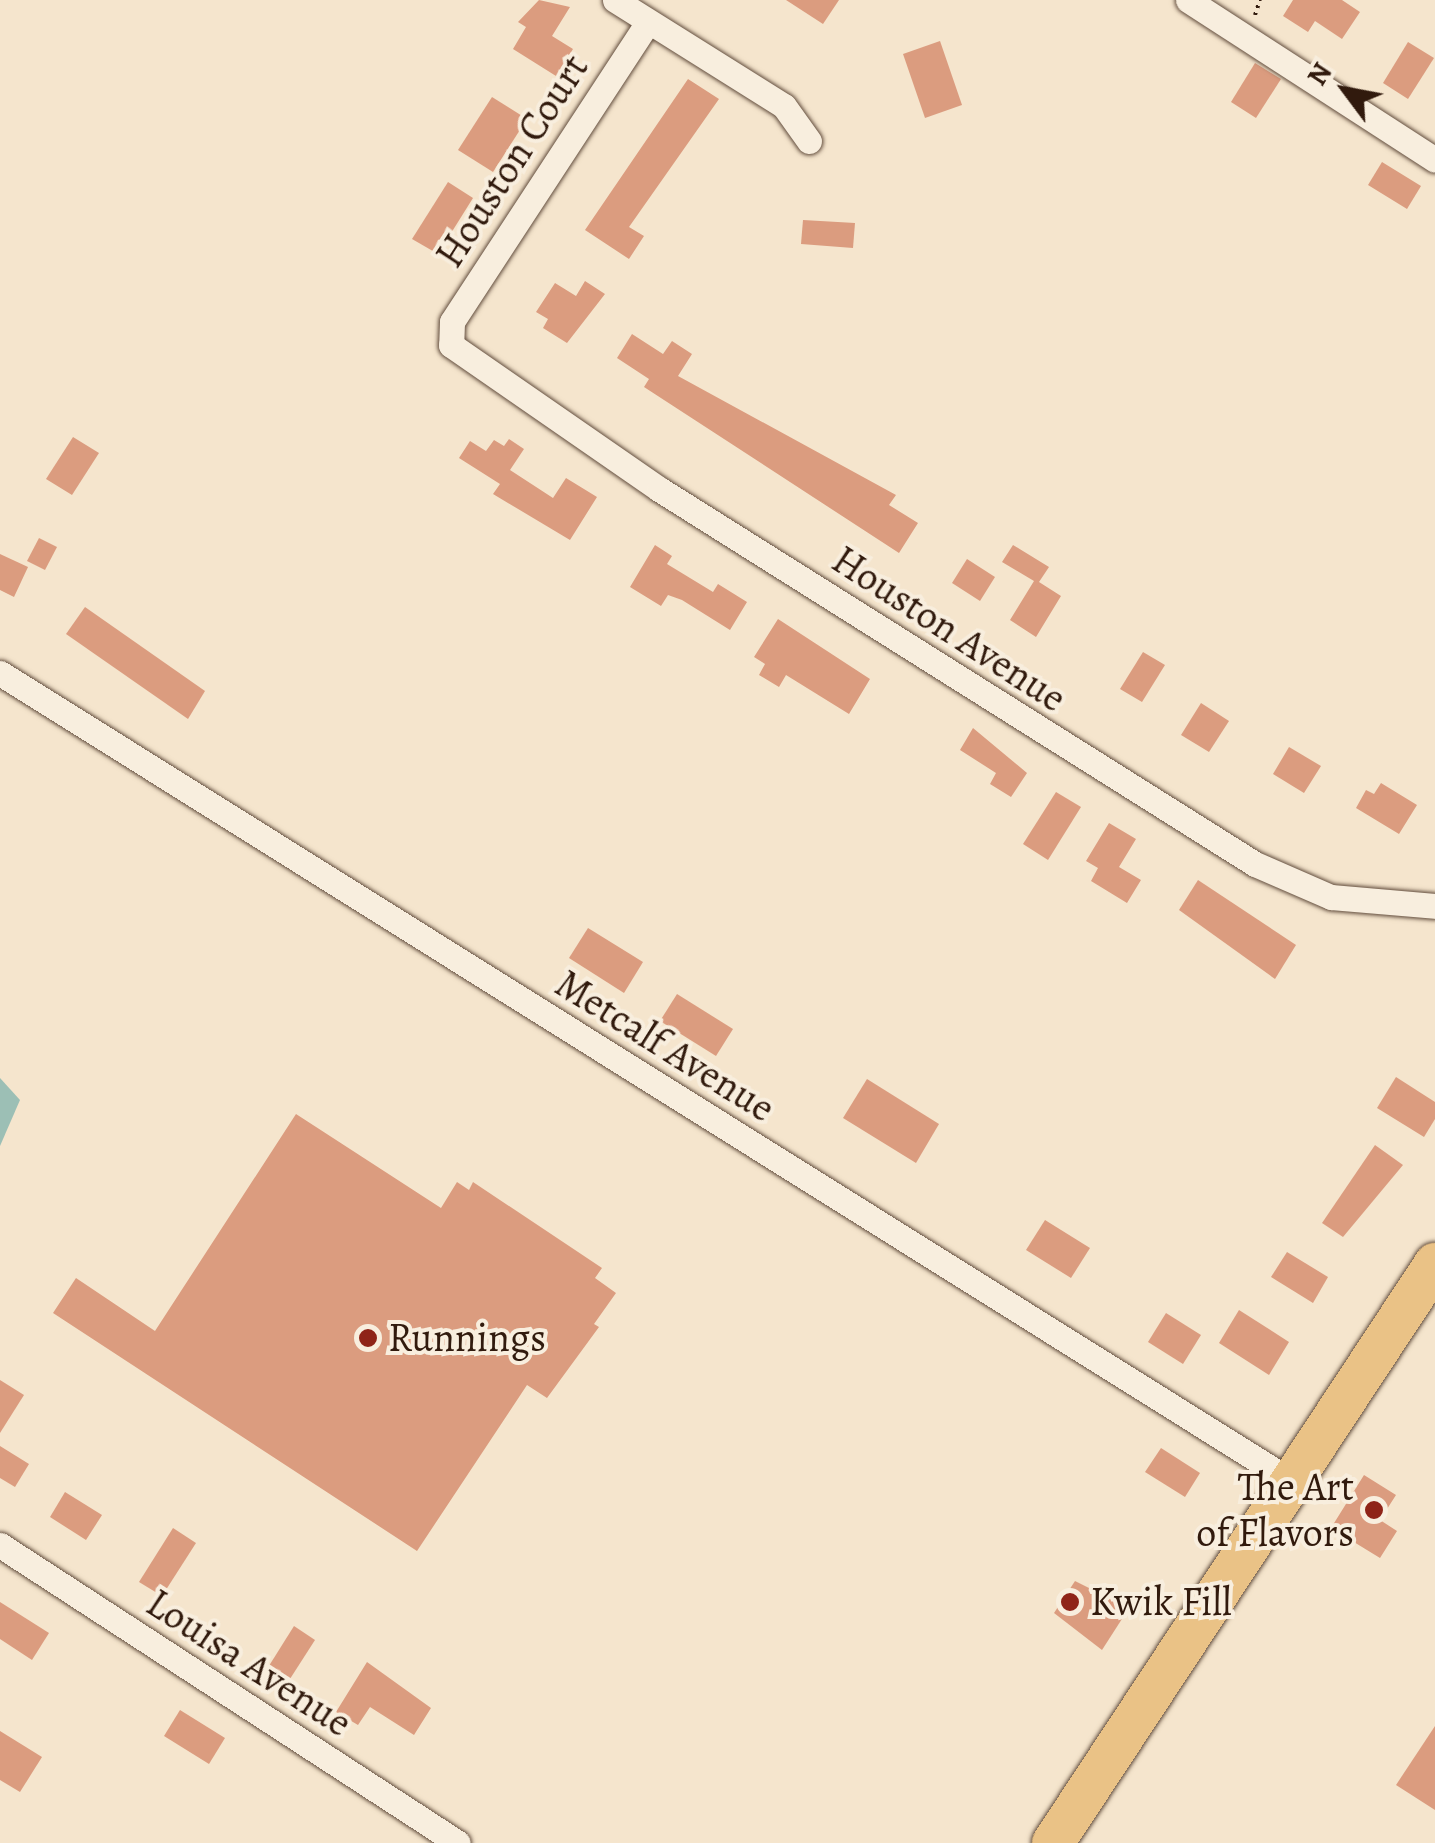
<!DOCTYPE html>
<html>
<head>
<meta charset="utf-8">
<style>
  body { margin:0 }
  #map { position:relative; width:1435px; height:1843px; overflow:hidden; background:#f5e5cd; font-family:Alegreya,serif }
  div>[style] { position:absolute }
  .water>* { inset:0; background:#9cbfb5 }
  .building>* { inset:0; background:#db9c7f }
  .path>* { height:4px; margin-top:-2px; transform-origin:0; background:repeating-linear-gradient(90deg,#311a0d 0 2.5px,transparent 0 7.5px) }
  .roads { filter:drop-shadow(0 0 2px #624d3d) drop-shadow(0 0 2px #624d3d) }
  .street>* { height:25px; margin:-12.5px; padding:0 12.5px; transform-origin:12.5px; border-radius:12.5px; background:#f8eede }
  .primary>* { height:42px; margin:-21px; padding:0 21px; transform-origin:21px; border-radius:21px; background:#eac286 }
  .dots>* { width:28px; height:28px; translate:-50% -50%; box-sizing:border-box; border:5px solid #f8eede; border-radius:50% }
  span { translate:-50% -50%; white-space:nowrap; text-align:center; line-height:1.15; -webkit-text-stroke:8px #f8eede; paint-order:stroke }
  .street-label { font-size:40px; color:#311a0d }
  .poi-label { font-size:40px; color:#311a0d }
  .left { translate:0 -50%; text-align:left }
  .right { translate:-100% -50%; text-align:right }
  .north { position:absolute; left:1295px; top:40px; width:100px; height:100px; -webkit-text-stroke:8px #f8eede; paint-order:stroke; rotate:302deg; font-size:28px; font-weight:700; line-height:40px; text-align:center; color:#311a0d }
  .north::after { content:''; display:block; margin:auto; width:35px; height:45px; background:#311a0d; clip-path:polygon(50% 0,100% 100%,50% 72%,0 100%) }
</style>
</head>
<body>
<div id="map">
  <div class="water">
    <div style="clip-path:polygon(0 1078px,20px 1100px,0 1146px)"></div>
  </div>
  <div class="building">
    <div style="clip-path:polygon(539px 0,570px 7px,552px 36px,573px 49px,556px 76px,513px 49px,526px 27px,518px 22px)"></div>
    <div style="clip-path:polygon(786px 0,839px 0,823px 24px)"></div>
    <div style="clip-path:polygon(1293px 0,1342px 0,1360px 12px,1342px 39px,1315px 21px,1308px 32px,1283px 16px)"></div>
    <div style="clip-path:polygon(940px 41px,962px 105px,925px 118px,903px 54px)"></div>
    <div style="clip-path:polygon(1408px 42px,1434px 58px,1408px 99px,1383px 83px)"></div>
    <div style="clip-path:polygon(1255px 63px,1281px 79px,1256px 118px,1231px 102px)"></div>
    <div style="clip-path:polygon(688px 79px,719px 99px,629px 227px,644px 236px,629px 259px,585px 230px)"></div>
    <div style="clip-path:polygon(492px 97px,527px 119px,493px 172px,458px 150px)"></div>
    <div style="clip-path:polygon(1382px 162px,1421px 186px,1407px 209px,1368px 185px)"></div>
    <div style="clip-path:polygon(448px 182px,473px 198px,438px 254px,412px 239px)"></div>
    <div style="clip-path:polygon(803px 220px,855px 223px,853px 248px,801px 244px)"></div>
    <div style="clip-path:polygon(585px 281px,605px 294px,567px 343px,543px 328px,548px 319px,536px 312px,555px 283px,576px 296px)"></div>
    <div style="clip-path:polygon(632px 334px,663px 354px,672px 341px,692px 354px,678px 376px,896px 495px,889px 505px,918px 523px,899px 553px,644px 387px,649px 379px,617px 358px)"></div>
    <div style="clip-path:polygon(73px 437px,99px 453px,72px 495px,46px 479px)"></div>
    <div style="clip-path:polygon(509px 439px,524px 449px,510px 470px,553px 498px,566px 478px,597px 497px,570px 540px,493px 494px,500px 484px,459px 458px,470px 441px,486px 451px,494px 440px,504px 446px)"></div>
    <div style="clip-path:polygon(39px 538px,57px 547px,45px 570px,27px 561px)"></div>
    <div style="clip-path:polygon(655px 545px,672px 556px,667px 564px,713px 592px,718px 584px,747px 602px,730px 630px,682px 600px,668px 595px,661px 606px,630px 587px)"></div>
    <div style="clip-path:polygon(1013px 545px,1049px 567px,1039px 582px,1061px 596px,1036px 637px,1010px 620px,1034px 581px,1002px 562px)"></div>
    <div style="clip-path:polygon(0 554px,28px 567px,14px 597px,0 590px)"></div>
    <div style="clip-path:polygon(967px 559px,995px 577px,980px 601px,952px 583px)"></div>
    <div style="clip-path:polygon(85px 607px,205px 691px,188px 719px,66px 634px)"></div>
    <div style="clip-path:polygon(778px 619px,870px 679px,849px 714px,786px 675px,779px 687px,759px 675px,765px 664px,754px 657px)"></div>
    <div style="clip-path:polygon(1143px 652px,1165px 665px,1142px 702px,1120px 689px)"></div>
    <div style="clip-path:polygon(1201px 703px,1229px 721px,1209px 752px,1181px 735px)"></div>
    <div style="clip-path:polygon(973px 728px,1027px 773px,1011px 797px,990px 784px,996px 773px,960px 750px)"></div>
    <div style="clip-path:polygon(1289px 747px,1321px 766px,1304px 793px,1273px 774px)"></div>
    <div style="clip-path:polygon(1381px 783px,1417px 805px,1399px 834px,1356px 808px,1366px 790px,1374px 794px)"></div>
    <div style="clip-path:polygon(1056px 792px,1081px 807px,1048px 860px,1023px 844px)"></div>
    <div style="clip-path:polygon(1109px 823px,1136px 839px,1119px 867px,1141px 880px,1127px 903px,1091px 881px,1098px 868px,1086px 861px)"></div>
    <div style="clip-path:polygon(1198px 880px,1296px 945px,1275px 979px,1179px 910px)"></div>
    <div style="clip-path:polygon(588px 928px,643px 962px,624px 993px,569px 958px)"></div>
    <div style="clip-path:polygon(677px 994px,733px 1029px,716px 1056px,660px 1021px)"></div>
    <div style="clip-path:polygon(1396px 1077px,1435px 1102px,1435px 1119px,1424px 1137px,1377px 1108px)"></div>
    <div style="clip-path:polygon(867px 1079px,939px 1124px,916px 1163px,843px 1118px)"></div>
    <div style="clip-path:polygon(296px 1114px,441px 1208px,457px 1182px,469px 1190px,473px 1182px,602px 1268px,595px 1278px,616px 1293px,594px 1324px,599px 1327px,547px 1398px,527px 1385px,417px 1551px,53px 1313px,76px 1278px,155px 1331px)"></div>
    <div style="clip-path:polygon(1375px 1145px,1403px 1165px,1343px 1237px,1322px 1223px)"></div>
    <div style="clip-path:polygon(1045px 1220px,1090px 1248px,1071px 1278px,1026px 1250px)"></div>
    <div style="clip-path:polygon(1287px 1252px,1328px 1277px,1313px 1303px,1271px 1277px)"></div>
    <div style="clip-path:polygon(1239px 1310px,1289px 1342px,1269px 1375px,1219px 1343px)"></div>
    <div style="clip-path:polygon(1166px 1313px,1201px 1335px,1183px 1364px,1148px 1342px)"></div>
    <div style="clip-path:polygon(0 1380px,24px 1395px,0 1433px)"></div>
    <div style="clip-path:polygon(0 1446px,29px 1464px,15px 1487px,0 1478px)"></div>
    <div style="clip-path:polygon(1161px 1448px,1200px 1473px,1185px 1497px,1145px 1472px)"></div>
    <div style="clip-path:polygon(1364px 1475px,1396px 1495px,1380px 1520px,1397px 1531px,1380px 1558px,1331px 1528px)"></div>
    <div style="clip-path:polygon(65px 1492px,102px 1515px,86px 1540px,50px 1517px)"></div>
    <div style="clip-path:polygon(173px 1528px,196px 1543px,162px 1596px,139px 1582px)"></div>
    <div style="clip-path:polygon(1075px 1581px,1129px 1608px,1102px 1650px,1054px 1613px)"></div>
    <div style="clip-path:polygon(0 1602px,49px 1633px,32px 1660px,0 1639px)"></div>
    <div style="clip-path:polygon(294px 1626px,315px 1640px,288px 1682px,267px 1669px)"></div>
    <div style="clip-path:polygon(367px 1662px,431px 1708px,414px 1735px,370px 1707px,358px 1725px,336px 1712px)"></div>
    <div style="clip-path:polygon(180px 1710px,225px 1738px,209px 1764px,164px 1736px)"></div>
    <div style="clip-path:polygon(1435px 1726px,1435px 1810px,1396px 1785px)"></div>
    <div style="clip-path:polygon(0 1731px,42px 1757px,20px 1792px,0 1780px)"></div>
  </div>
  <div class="path">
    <div style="left:1255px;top:15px;width:16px;rotate:-72deg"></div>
  </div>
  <div class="roads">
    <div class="street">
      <div style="left:615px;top:0;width:199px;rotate:32.1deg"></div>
      <div style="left:784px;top:106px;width:43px;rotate:54.5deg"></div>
      <div style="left:1188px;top:0;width:294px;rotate:32.9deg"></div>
      <div style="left:648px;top:22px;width:358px;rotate:123.2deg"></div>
      <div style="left:452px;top:322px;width:23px;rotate:92deg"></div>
      <div style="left:451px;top:345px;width:253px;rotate:34.7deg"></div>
      <div style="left:659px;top:489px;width:704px;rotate:32.18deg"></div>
      <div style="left:1255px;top:864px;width:83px;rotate:23.5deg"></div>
      <div style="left:1331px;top:897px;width:104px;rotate:4.9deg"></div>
      <div style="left:0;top:673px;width:1523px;rotate:32.04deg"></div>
      <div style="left:0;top:1545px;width:546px;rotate:33.05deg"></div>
    </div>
    <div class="primary">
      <div style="left:1053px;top:1843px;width:694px;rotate:-56.58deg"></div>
    </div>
  </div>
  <div class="dots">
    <div style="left:368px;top:1338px;background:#8f2418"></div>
    <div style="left:1374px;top:1510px;background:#8f2418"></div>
    <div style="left:1070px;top:1602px;background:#8f2418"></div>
  </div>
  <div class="street-label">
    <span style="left:512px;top:161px;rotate:-57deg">Houston Court</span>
    <span style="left:949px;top:629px;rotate:33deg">Houston Avenue</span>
    <span style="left:665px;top:1046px;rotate:32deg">Metcalf Avenue</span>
    <span style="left:249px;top:1663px;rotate:33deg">Louisa Avenue</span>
  </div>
  <div class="poi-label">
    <span class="left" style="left:388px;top:1338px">Runnings</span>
    <span class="right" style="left:1354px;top:1510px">The Art<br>of Flavors</span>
    <span class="left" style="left:1090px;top:1602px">Kwik Fill</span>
  </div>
  <div class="north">N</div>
</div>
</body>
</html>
